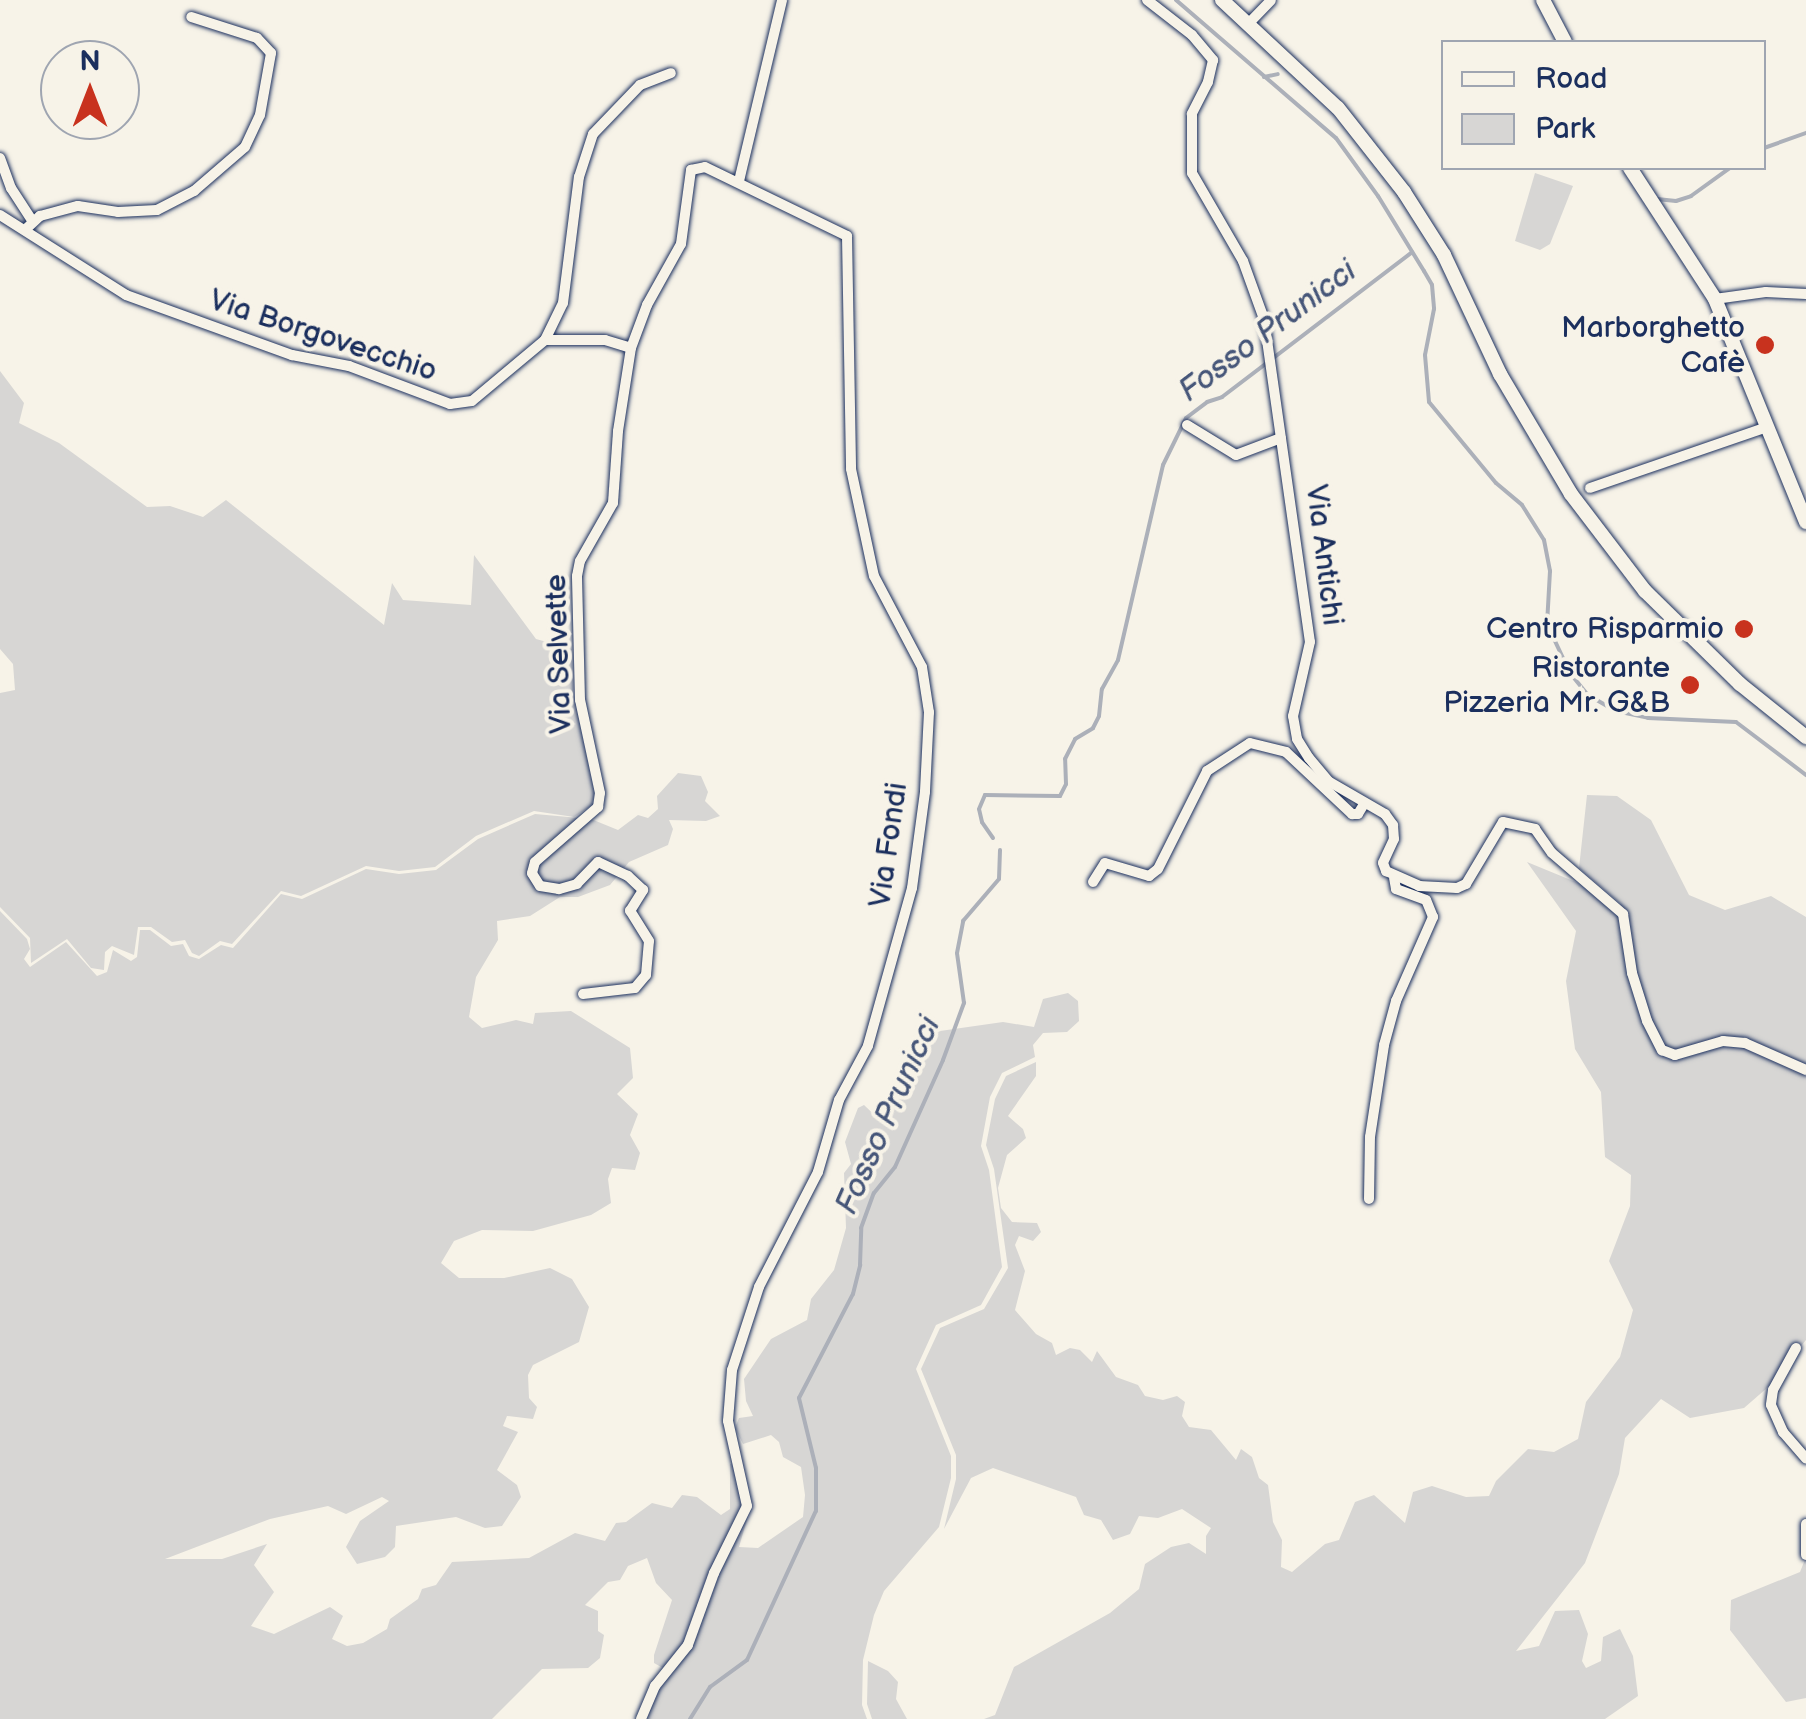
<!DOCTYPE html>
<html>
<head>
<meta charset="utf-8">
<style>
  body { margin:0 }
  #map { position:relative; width:1806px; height:1719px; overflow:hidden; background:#f7f3e8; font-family:"Balsamiq Sans",sans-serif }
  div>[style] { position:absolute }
  .green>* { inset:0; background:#d7d6d4 }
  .stream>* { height:4px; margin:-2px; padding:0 2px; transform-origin:2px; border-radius:2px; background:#acb0b9 }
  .roads { filter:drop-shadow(0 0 2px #1b2f5e) drop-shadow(0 0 2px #1b2f5e) }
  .street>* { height:10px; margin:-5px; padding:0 5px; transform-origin:5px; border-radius:5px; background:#f7f3e8 }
  .secondary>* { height:14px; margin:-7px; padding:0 7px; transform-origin:7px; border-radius:7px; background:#f7f3e8 }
  .dots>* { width:28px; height:28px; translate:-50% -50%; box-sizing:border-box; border:5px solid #f7f3e8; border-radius:50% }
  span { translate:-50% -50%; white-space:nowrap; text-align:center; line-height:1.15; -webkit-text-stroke:8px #f7f3e8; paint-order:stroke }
  .poi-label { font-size:30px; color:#1b2f5e }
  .right { translate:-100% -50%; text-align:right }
  .street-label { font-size:30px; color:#1b2f5e }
  .water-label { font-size:32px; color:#465679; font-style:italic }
  .legend { position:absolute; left:1441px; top:40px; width:325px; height:130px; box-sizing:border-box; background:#f7f3e8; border:2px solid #9fa5b1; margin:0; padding:12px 18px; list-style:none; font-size:30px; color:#1b2f5e }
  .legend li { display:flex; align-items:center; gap:20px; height:50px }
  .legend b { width:50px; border:2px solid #9fa5b1 }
  .north { position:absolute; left:40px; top:40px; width:100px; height:100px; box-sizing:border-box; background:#f7f3e8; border:2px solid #9fa5b1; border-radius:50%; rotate:0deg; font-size:28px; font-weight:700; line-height:40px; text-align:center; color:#1b2f5e }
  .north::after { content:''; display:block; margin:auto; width:35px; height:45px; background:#c8321e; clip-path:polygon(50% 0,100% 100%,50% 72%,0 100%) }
</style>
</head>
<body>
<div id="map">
  <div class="green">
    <div style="clip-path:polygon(1535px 173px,1573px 186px,1550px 244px,1540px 250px,1515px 241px)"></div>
    <div style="clip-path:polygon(0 371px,24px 403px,19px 423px,59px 443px,147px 507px,170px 506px,203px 517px,226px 500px,384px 625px,392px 583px,403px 600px,471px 605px,474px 555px,536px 639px,572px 649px,573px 691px,595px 795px,591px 806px,574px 817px,534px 811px,476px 836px,435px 867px,399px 871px,366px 866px,301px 896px,281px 891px,232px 944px,220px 941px,199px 956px,192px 953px,185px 940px,172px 942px,151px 927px,138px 927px,134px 955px,112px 946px,105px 952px,104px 970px,91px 968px,67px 939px,31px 963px,30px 938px,0 907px,0 693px,15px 690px,13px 664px,0 649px)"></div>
    <div style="clip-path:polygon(678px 773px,701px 776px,708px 792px,705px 801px,720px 816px,706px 821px,669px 820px,673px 829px,668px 845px,629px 862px,610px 885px,578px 897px,560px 897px,530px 916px,497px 921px,498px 940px,476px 977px,469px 1017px,482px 1028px,516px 1020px,533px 1024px,535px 1013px,571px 1011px,630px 1048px,633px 1078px,617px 1094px,638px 1114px,630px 1135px,640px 1153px,635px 1170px,612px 1168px,608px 1179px,611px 1203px,591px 1215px,533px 1231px,482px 1230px,454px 1241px,441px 1263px,459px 1278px,504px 1278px,550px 1268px,572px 1279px,589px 1307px,579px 1342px,533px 1365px,528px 1375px,529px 1398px,537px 1407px,533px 1419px,507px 1416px,503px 1426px,518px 1432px,497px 1470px,517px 1485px,521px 1497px,502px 1526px,485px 1528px,456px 1517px,396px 1526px,395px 1547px,385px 1557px,357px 1564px,346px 1547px,360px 1521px,389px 1501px,382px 1497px,346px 1514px,328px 1506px,270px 1519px,165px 1559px,222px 1559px,267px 1544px,254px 1565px,274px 1592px,251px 1626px,274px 1634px,330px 1607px,343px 1616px,332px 1639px,347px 1646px,363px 1643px,387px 1629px,390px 1619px,418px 1599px,422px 1589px,436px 1585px,452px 1562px,529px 1558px,575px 1533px,605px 1541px,616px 1523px,626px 1522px,652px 1503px,672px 1508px,682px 1495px,697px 1497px,721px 1515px,730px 1509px,730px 1464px,742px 1460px,749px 1513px,739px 1547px,758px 1548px,803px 1517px,805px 1495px,801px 1467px,783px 1457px,779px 1442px,771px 1435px,743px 1444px,735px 1428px,739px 1418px,753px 1416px,746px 1401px,744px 1379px,771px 1339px,807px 1320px,811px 1299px,834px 1270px,846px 1228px,844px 1173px,851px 1164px,845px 1142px,858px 1108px,864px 1105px,887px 1127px,891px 1121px,885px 1113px,890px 1102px,922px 1061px,933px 1032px,1003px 1022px,1034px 1027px,1043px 999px,1068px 993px,1078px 1001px,1079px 1021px,1067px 1032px,1043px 1033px,1033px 1045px,1035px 1057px,1002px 1073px,990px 1097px,981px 1146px,989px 1170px,1002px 1267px,981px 1305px,936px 1325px,916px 1369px,951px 1456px,951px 1478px,939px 1527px,884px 1591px,874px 1615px,863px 1660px,862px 1705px,867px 1719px,637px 1719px,649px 1686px,663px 1668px,654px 1663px,654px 1655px,672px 1600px,656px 1583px,647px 1558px,628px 1566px,620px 1580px,608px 1582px,585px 1605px,598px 1611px,598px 1631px,604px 1635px,600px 1658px,588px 1668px,542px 1669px,492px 1719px,0 1719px,0 911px,27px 939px,30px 949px,24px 959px,30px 967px,66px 942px,97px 976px,107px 972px,113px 950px,131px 961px,137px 957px,140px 930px,150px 930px,171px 946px,183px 944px,189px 956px,199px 959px,221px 945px,233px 948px,281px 894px,302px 899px,366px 869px,399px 874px,436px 870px,478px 839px,535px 814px,591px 819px,618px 830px,638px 815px,648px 818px,658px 809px,657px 796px)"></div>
    <div style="clip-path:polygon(1587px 795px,1617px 796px,1651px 820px,1689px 895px,1725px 910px,1771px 896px,1806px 917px,1806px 1340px,1767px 1388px,1744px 1408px,1690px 1418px,1661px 1399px,1625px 1438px,1619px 1474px,1585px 1563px,1516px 1651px,1539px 1646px,1555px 1611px,1579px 1610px,1588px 1634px,1582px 1661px,1586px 1668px,1601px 1661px,1603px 1637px,1620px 1629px,1633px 1656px,1638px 1696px,1605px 1719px,984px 1719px,995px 1715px,1014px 1667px,1110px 1613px,1139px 1589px,1145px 1564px,1171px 1547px,1189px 1543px,1206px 1554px,1206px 1536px,1211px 1528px,1182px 1509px,1158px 1518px,1139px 1516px,1130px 1534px,1113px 1540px,1101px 1520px,1084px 1515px,1076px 1497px,993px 1468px,971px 1478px,944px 1529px,956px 1479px,956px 1455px,921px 1369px,940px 1328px,984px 1309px,1008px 1268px,994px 1169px,986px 1145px,995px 1099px,1006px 1076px,1036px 1062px,1036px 1076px,1008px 1116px,1023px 1129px,1026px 1138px,1007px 1155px,998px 1188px,1001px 1208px,1012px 1222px,1037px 1223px,1041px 1232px,1033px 1241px,1019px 1236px,1015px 1245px,1025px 1271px,1015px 1310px,1036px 1334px,1052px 1343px,1056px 1355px,1070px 1348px,1080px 1350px,1092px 1362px,1097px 1351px,1116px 1377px,1138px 1385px,1145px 1396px,1163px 1400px,1177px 1396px,1185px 1402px,1182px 1416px,1189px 1427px,1211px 1430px,1236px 1460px,1241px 1449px,1252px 1457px,1259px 1478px,1268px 1485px,1273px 1522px,1282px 1540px,1281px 1567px,1292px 1572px,1325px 1544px,1339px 1540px,1355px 1502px,1374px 1495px,1405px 1523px,1413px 1492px,1432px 1486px,1466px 1497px,1489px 1496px,1496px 1481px,1528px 1449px,1554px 1452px,1578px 1439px,1586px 1402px,1620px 1357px,1633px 1310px,1609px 1261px,1630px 1206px,1631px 1175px,1605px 1157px,1601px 1092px,1575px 1049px,1566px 981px,1576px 931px,1527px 862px,1583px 885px,1612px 910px,1621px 904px,1579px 868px)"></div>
    <div style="clip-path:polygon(1806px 1557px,1806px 1698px,1786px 1702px,1730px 1630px,1731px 1600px,1800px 1572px)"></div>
    <div style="clip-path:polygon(868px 1661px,888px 1671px,898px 1682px,896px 1699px,907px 1719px,872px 1719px,867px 1704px)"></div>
  </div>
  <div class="stream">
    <div style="left:1176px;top:0;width:211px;rotate:40.8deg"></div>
    <div style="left:1336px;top:138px;width:72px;rotate:54.1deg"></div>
    <div style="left:1378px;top:196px;width:88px;rotate:58.5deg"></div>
    <div style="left:1424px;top:271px;width:16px;rotate:60deg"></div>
    <div style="left:1432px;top:285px;width:24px;rotate:85deg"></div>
    <div style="left:1434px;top:309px;width:47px;rotate:101.1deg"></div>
    <div style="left:1425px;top:355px;width:47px;rotate:85.1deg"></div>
    <div style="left:1429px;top:402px;width:105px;rotate:50.4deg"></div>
    <div style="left:1496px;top:483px;width:34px;rotate:40deg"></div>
    <div style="left:1522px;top:505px;width:41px;rotate:57.8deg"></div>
    <div style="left:1544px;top:540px;width:32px;rotate:79deg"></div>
    <div style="left:1550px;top:571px;width:53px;rotate:93.2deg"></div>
    <div style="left:1547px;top:624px;width:54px;rotate:64.9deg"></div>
    <div style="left:1570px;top:673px;width:28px;rotate:51deg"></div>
    <div style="left:1588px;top:695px;width:32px;rotate:30deg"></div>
    <div style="left:1616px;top:711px;width:33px;rotate:12deg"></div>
    <div style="left:1648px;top:718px;width:88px;rotate:2.6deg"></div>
    <div style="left:1736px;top:722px;width:88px;rotate:37.1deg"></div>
    <div style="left:1264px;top:77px;width:14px;rotate:-12deg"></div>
    <div style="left:1764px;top:148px;width:45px;rotate:-19.7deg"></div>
    <div style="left:1657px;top:199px;width:19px;rotate:6deg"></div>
    <div style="left:1676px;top:201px;width:16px;rotate:-18deg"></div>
    <div style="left:1691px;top:196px;width:48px;rotate:-35.7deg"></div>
    <div style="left:993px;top:838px;width:19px;rotate:-125deg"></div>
    <div style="left:982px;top:822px;width:13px;rotate:-103deg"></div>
    <div style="left:979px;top:809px;width:15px;rotate:-67deg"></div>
    <div style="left:985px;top:795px;width:75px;rotate:0.8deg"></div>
    <div style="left:1060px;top:796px;width:13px;rotate:-63deg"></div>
    <div style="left:1066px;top:784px;width:25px;rotate:-92deg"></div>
    <div style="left:1065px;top:759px;width:22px;rotate:-63deg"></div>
    <div style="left:1075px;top:739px;width:21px;rotate:-31deg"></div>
    <div style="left:1093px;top:728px;width:13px;rotate:-63deg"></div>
    <div style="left:1099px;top:716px;width:27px;rotate:-84deg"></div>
    <div style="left:1102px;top:689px;width:33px;rotate:-61deg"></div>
    <div style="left:1118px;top:660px;width:200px;rotate:-77deg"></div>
    <div style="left:1163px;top:465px;width:52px;rotate:-63.9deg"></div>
    <div style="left:1186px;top:418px;width:26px;rotate:-37deg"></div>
    <div style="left:1207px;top:402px;width:16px;rotate:-18deg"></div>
    <div style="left:1222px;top:397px;width:239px;rotate:-37.3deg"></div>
    <div style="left:690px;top:1719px;width:38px;rotate:-58deg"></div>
    <div style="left:710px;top:1687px;width:46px;rotate:-36.1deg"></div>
    <div style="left:747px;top:1660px;width:164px;rotate:-65.2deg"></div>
    <div style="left:816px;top:1511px;width:43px;rotate:-90deg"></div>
    <div style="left:816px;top:1468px;width:72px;rotate:-103.7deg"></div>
    <div style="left:799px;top:1398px;width:117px;rotate:-62.6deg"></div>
    <div style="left:853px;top:1294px;width:30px;rotate:-76deg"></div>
    <div style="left:860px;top:1265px;width:37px;rotate:-88deg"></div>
    <div style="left:861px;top:1228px;width:37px;rotate:-70deg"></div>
    <div style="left:874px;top:1193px;width:33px;rotate:-51deg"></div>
    <div style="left:895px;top:1167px;width:117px;rotate:-65.8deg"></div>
    <div style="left:943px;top:1060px;width:61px;rotate:-69.8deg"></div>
    <div style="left:964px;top:1003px;width:50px;rotate:-98deg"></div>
    <div style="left:957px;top:953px;width:33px;rotate:-79deg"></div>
    <div style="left:963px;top:921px;width:55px;rotate:-49.4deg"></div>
    <div style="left:999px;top:879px;width:29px;rotate:-88deg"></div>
  </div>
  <div class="roads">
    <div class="street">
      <div style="left:1147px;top:0;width:57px;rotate:37.9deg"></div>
      <div style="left:1192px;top:35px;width:33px;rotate:50deg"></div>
      <div style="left:1213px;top:60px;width:23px;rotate:103deg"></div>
      <div style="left:1208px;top:82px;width:36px;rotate:117deg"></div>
      <div style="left:1192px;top:114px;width:59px;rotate:90deg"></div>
      <div style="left:1192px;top:173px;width:102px;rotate:59.9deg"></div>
      <div style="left:1243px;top:261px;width:62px;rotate:70.1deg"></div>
      <div style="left:1264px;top:319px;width:326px;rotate:81.9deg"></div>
      <div style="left:1310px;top:642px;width:76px;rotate:102.9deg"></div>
      <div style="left:1293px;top:716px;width:23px;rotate:80deg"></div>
      <div style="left:1297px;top:739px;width:22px;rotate:58deg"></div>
      <div style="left:1309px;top:758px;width:30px;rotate:50deg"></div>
      <div style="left:1328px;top:781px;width:66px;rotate:30.1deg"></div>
      <div style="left:1385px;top:814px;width:14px;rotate:54deg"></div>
      <div style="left:1393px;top:825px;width:14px;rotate:86deg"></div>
      <div style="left:1394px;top:839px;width:26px;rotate:115deg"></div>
      <div style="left:1383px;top:863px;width:9px;rotate:69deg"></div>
      <div style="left:1386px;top:871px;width:36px;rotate:24deg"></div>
      <div style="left:1419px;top:886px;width:38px;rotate:3deg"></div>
      <div style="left:1457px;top:888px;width:10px;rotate:-24deg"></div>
      <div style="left:1466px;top:884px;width:72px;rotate:-59.2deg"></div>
      <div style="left:1503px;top:822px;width:33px;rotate:12deg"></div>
      <div style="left:1535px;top:829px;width:29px;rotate:55deg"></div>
      <div style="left:1552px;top:853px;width:94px;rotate:40.7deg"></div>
      <div style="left:1623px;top:914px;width:60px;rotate:81.3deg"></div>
      <div style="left:1632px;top:973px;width:50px;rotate:72.6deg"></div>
      <div style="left:1647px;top:1021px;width:33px;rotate:63deg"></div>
      <div style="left:1662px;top:1050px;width:14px;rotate:21deg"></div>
      <div style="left:1675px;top:1055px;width:50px;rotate:-16.3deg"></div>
      <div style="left:1723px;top:1041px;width:22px;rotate:5deg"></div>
      <div style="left:1745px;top:1043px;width:67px;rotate:23.9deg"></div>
      <div style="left:1250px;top:22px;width:30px;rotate:-46deg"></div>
      <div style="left:0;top:158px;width:32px;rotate:70deg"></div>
      <div style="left:11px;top:188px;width:40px;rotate:57.1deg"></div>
      <div style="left:739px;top:181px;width:186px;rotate:-76.6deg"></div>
      <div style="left:0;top:215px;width:149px;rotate:32.4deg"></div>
      <div style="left:126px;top:295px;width:177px;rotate:19.9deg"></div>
      <div style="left:292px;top:355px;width:58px;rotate:10.9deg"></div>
      <div style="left:349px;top:366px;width:108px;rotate:20.6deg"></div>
      <div style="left:450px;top:404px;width:22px;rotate:-8deg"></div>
      <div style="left:472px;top:401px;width:95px;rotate:-39.9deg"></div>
      <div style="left:545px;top:340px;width:60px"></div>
      <div style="left:605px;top:340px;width:27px;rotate:17deg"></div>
      <div style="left:27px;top:228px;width:18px;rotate:-43deg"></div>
      <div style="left:40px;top:216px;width:39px;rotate:-15deg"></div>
      <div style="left:78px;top:206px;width:40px;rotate:8.5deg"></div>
      <div style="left:118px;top:212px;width:39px;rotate:-3deg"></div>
      <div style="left:157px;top:210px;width:42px;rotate:-27.2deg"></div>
      <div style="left:194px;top:191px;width:67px;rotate:-40.8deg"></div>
      <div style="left:245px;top:147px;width:35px;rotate:-65deg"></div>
      <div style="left:260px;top:115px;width:63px;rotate:-79.9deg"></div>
      <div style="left:271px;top:53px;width:21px;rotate:-133deg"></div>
      <div style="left:257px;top:38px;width:69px;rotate:-162.3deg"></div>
      <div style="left:1715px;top:299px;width:51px;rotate:-7.8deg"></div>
      <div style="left:1766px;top:292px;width:40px;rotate:2.9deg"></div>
      <div style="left:545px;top:340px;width:41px;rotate:-64.1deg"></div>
      <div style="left:563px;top:303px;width:127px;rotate:-82.8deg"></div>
      <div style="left:579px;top:177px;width:45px;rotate:-72deg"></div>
      <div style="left:593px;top:134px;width:68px;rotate:-46.2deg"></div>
      <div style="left:640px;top:85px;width:33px;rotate:-21deg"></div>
      <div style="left:1187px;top:425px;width:57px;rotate:31.5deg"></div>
      <div style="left:1236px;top:455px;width:48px;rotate:-20.7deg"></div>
      <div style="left:1590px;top:488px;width:187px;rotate:-19deg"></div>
      <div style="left:1093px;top:882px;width:22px;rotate:-58deg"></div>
      <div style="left:1105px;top:863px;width:46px;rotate:16.5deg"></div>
      <div style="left:1149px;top:876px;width:11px;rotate:-38deg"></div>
      <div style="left:1158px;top:869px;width:110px;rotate:-63.4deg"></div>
      <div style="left:1207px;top:771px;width:51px;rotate:-33.1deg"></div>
      <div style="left:1250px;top:743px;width:37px;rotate:14deg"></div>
      <div style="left:1286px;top:752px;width:91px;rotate:43.2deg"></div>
      <div style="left:1352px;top:814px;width:6px"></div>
      <div style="left:1358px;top:814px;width:12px;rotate:-59deg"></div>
      <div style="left:583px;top:994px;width:52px;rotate:-6.6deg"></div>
      <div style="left:635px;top:988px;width:17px;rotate:-50deg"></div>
      <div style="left:646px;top:975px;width:34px;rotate:-85deg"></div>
      <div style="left:649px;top:941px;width:36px;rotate:-122deg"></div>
      <div style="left:630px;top:911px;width:25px;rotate:-58deg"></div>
      <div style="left:643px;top:890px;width:21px;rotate:-137deg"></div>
      <div style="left:628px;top:876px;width:33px;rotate:-155deg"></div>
      <div style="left:598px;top:862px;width:30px;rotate:134deg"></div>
      <div style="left:577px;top:884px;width:19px;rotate:164deg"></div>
      <div style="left:559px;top:889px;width:19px;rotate:-171deg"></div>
      <div style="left:540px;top:886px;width:15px;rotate:-122deg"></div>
      <div style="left:532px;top:873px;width:11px;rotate:-75deg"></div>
      <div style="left:535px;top:862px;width:84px;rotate:-41.1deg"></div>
      <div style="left:598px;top:807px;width:14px;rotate:-82deg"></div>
      <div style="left:600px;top:793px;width:95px;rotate:-102.1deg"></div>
      <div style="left:580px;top:700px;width:124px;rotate:-91.4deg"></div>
      <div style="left:577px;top:576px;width:15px;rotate:-79deg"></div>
      <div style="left:580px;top:561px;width:67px;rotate:-60.4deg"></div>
      <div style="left:613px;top:503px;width:72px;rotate:-86deg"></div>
      <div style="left:618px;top:431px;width:84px;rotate:-81.1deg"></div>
      <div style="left:631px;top:348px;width:46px;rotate:-69.6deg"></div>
      <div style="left:647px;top:305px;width:70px;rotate:-60.9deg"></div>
      <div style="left:681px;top:244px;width:75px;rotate:-82.3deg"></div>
      <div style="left:691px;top:170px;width:14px;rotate:-12deg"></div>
      <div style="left:705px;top:167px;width:158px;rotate:25.9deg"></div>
      <div style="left:847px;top:236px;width:233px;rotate:89deg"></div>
      <div style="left:851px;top:469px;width:109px;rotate:77.9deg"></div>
      <div style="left:874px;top:576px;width:103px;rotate:62.2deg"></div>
      <div style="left:922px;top:667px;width:46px;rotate:81.2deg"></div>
      <div style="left:929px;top:712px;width:80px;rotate:92.9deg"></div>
      <div style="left:925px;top:792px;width:97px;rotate:97.7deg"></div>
      <div style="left:912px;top:888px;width:164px;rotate:105.6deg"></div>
      <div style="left:868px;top:1046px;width:61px;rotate:118.2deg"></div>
      <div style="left:839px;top:1100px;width:75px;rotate:106.3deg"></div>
      <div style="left:818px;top:1172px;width:129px;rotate:117.2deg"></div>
      <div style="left:759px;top:1287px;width:87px;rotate:108deg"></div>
      <div style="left:732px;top:1370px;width:51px;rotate:94.5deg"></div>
      <div style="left:728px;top:1421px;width:87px;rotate:77.4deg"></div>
      <div style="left:747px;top:1506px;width:75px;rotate:116.2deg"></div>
      <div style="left:714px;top:1573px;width:77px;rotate:109.9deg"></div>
      <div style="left:688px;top:1645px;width:53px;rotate:128.8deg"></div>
      <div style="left:655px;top:1686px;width:36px;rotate:113deg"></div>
      <div style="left:1369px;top:1199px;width:62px;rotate:-89.1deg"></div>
      <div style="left:1370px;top:1137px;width:93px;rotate:-81.3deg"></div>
      <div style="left:1384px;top:1045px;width:46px;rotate:-74.7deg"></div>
      <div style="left:1396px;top:1001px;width:92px;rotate:-66.2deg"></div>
      <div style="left:1433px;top:917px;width:18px;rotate:-112deg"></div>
      <div style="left:1426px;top:900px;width:32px;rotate:-160deg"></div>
      <div style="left:1396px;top:889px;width:11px;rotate:-100deg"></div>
      <div style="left:1796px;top:1348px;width:48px;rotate:118.7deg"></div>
      <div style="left:1773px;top:1390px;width:15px;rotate:98deg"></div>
      <div style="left:1771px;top:1405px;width:30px;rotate:66deg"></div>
      <div style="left:1783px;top:1432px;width:35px;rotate:49deg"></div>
      <div style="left:1806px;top:1524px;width:31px;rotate:90deg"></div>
    </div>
    <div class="secondary">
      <div style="left:1222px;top:0;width:158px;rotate:43deg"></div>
      <div style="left:1338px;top:108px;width:107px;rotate:51.8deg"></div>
      <div style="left:1404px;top:192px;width:75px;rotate:57.6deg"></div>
      <div style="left:1444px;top:255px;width:132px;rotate:64.8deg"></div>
      <div style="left:1500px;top:374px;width:139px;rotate:59.4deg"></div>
      <div style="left:1571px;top:494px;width:122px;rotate:52.7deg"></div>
      <div style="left:1645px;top:591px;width:133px;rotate:44.4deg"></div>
      <div style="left:1740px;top:684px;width:85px;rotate:38.8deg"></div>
      <div style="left:1543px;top:0;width:47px;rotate:62.4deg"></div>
      <div style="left:1630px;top:168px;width:156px;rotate:57deg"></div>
      <div style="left:1715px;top:299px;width:241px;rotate:67.8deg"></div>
    </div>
  </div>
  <div class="dots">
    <div style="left:1765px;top:345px;background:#c8321e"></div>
    <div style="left:1744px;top:629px;background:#c8321e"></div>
    <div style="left:1690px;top:685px;background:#c8321e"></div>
  </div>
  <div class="poi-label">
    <span class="right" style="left:1745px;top:345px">Marborghetto<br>Cafè</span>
    <span class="right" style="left:1724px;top:629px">Centro Risparmio</span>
    <span class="right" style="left:1670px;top:685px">Ristorante<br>Pizzeria Mr. G&amp;B</span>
  </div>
  <div class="street-label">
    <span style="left:323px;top:336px;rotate:18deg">Via Borgovecchio</span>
    <span style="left:1324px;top:555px;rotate:83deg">Via Antichi</span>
    <span style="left:559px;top:654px;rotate:-92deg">Via Selvette</span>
    <span style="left:889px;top:845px;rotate:-82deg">Via Fondi</span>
  </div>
  <div class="water-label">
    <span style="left:1268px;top:332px;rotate:-37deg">Fosso Prunicci</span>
    <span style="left:889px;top:1116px;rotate:-66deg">Fosso Prunicci</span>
  </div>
  <ul class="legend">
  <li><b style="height:12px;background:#f7f3e8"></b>Road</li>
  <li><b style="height:28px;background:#d7d6d4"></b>Park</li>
  </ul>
  <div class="north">N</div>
</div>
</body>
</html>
